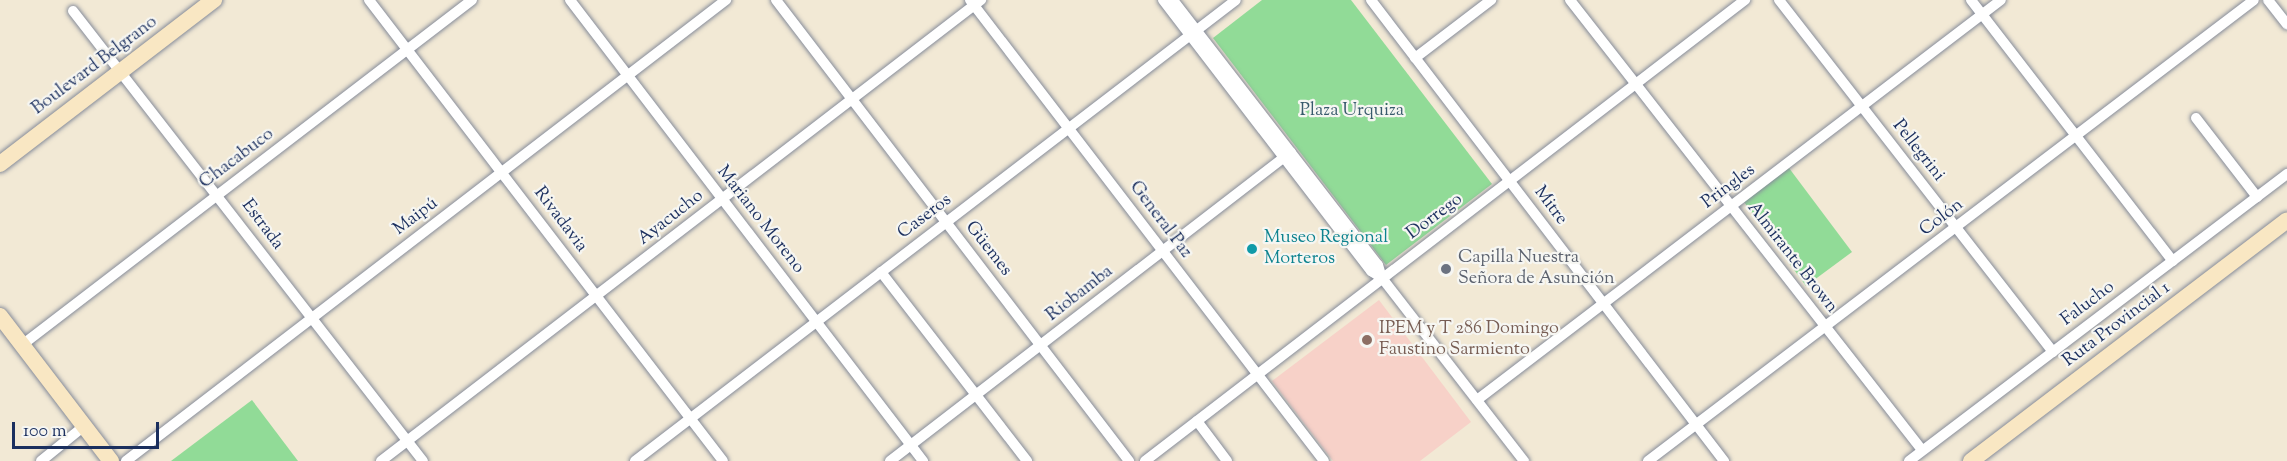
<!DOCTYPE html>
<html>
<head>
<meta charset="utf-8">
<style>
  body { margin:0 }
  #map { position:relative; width:2287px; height:461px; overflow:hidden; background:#f2e9d5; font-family:"Sorts Mill Goudy",serif }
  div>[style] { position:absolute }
  .built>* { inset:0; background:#f7d1c8 }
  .green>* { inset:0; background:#91db97 }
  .roads { filter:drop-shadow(0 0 2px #868c9a) drop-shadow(0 0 2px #868c9a) }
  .street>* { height:10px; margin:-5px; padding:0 5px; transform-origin:5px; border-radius:5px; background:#fff }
  .secondary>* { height:16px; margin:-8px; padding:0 8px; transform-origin:8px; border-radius:8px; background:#f9e7c3 }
  .dots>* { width:16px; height:16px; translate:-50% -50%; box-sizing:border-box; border:3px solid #f6f6f2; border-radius:50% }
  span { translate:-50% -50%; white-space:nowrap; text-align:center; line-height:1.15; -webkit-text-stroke:4.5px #f6f6f2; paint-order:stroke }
  .street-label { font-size:18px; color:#1b2f5e }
  .park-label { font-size:18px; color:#385a6c }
  .culture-label { font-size:18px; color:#0d838f }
  .left { translate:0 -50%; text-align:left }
  .worship-label { font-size:18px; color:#5b616d }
  .education-label { font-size:18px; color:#785e54 }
  .scale { position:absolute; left:12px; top:422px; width:147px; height:27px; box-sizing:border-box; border:3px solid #1b2f5e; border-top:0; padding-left:8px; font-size:18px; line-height:21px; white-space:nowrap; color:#1b2f5e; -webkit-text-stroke:4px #f6f6f2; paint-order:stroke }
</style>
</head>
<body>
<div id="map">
  <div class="built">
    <div style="clip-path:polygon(1379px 300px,1471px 422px,1420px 461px,1333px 461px,1272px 381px)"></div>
  </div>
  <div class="green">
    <div style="clip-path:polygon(1262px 0,1351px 0,1492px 184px,1386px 265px,1213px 38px)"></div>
    <div style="clip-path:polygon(1789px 168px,1852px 252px,1806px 286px,1744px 202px)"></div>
    <div style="clip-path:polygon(252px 400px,298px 461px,171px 461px)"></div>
  </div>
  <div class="roads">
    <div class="street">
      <div style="left:369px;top:0;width:581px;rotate:52.48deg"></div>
      <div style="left:570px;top:0;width:581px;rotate:52.56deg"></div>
      <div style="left:776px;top:0;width:581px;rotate:52.56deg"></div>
      <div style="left:970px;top:0;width:581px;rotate:52.48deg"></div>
      <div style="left:1163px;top:0;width:342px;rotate:52.5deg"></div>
      <div style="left:1371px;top:271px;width:13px;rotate:32deg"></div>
      <div style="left:1382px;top:278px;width:232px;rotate:52.2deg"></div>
      <div style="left:1173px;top:0;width:335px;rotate:52.3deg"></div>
      <div style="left:1378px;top:265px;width:14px;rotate:73deg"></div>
      <div style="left:1371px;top:0;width:581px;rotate:52.56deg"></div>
      <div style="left:1570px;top:0;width:571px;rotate:51.97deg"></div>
      <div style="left:1779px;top:0;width:446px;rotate:52.1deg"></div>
      <div style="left:1971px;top:0;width:330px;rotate:52.3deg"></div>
      <div style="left:2268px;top:0;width:31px;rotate:52deg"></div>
      <div style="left:73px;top:11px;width:570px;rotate:52.13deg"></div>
      <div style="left:1415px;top:58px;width:96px;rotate:-37.3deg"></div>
      <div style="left:2196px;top:118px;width:100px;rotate:52.3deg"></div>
      <div style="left:881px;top:272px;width:239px;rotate:52.3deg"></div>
      <div style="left:22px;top:345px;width:567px;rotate:-37.48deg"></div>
      <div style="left:1477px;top:400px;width:659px;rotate:-37.36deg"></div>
      <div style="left:1197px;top:421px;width:50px;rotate:53.1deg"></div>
      <div style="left:41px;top:461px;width:55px;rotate:-39.1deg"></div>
      <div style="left:126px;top:461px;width:757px;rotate:-37.54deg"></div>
      <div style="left:381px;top:461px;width:757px;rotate:-37.54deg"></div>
      <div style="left:635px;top:461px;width:757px;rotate:-37.49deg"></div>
      <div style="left:890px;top:461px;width:506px;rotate:-37.62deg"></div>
      <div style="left:1145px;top:461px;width:757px;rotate:-37.54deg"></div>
      <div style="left:1648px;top:461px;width:761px;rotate:-37.26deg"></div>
      <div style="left:1909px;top:461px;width:475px;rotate:-37.2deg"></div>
    </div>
    <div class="secondary">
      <div style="left:0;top:164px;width:270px;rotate:-37.5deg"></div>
      <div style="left:0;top:316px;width:183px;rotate:52.6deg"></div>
      <div style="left:1971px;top:461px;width:397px;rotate:-37.3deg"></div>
    </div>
  </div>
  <div class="dots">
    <div style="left:1252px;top:249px;background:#0f9aa8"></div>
    <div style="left:1446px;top:269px;background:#6b7280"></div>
    <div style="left:1367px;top:340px;background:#8d6e63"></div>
  </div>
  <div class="street-label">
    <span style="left:95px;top:66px;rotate:-37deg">Boulevard Belgrano</span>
    <span style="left:1918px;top:151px;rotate:52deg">Pellegrini</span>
    <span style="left:237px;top:159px;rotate:-37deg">Chacabuco</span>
    <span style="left:1729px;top:187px;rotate:-37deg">Pringles</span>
    <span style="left:1550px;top:206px;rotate:53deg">Mitre</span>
    <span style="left:416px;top:217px;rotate:-37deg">Maipú</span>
    <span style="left:925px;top:217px;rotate:-37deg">Caseros</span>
    <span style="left:1435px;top:217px;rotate:-37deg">Dorrego</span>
    <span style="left:671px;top:218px;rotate:-38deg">Ayacucho</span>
    <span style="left:1942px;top:218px;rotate:-37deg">Colón</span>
    <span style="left:560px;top:220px;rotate:53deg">Rivadavia</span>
    <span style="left:760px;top:220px;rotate:52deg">Mariano Moreno</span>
    <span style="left:1160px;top:220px;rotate:53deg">General Paz</span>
    <span style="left:262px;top:225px;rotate:53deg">Estrada</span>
    <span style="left:988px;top:249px;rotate:52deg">Güemes</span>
    <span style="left:1792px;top:258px;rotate:52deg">Almirante Brown</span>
    <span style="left:1080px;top:294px;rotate:-38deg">Riobamba</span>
    <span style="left:2088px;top:304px;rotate:-37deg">Falucho</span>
    <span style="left:2117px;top:325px;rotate:-37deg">Ruta Provincial 1</span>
  </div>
  <div class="park-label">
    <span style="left:1352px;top:111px">Plaza Urquiza</span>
  </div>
  <div class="culture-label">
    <span class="left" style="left:1264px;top:249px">Museo Regional<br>Morteros</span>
  </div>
  <div class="worship-label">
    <span class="left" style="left:1458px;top:269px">Capilla Nuestra<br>Señora de Asunción</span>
  </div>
  <div class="education-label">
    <span class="left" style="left:1379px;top:340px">IPEM y T 286 Domingo<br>Faustino Sarmiento</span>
  </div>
  <div class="scale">100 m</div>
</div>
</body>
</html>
